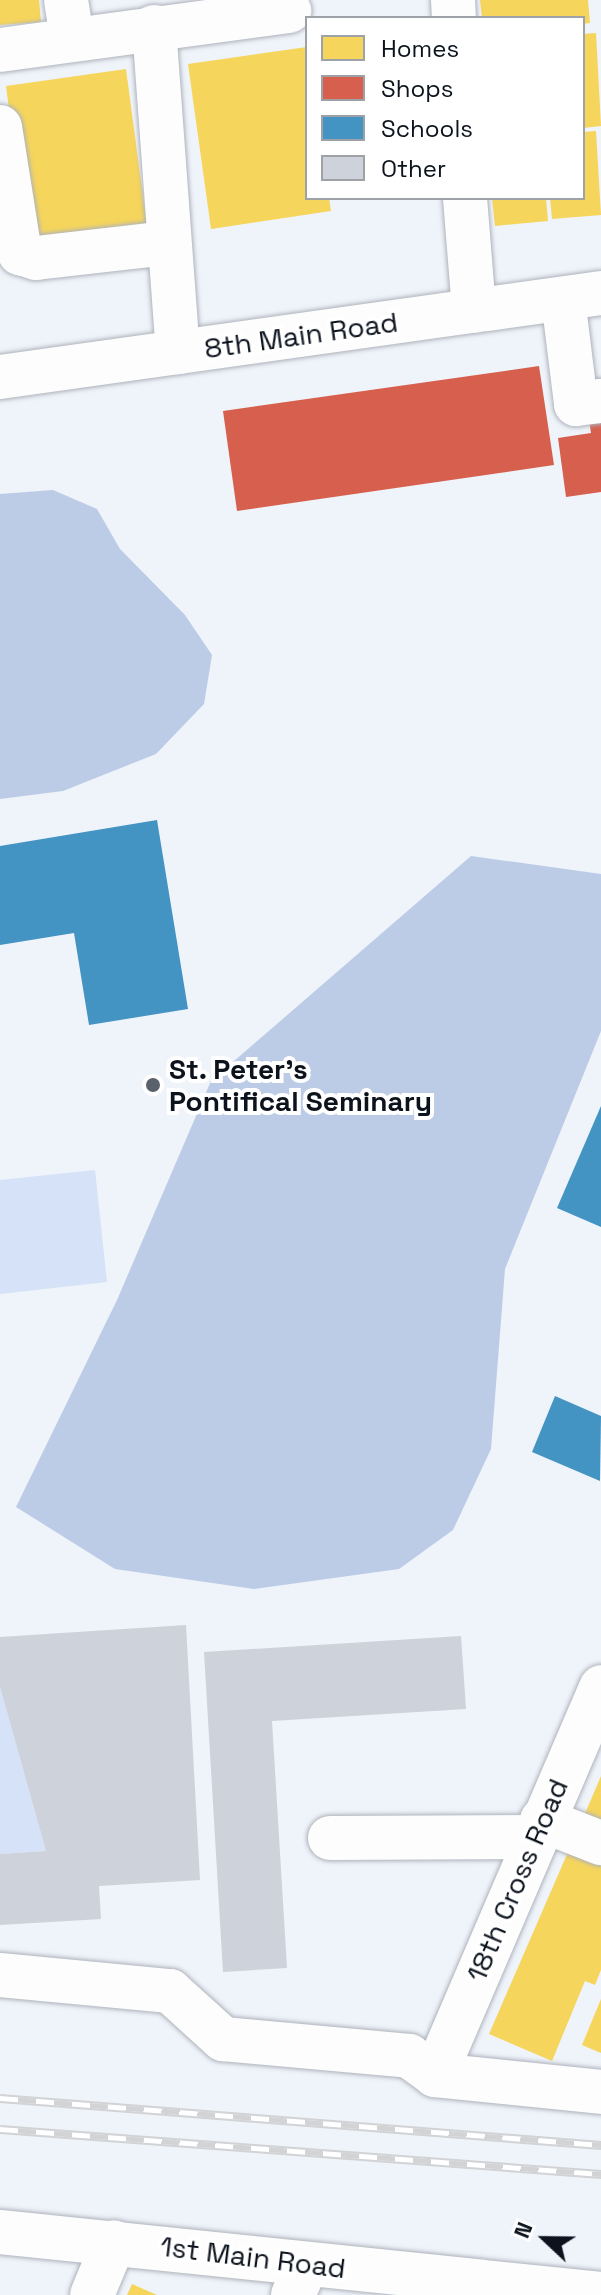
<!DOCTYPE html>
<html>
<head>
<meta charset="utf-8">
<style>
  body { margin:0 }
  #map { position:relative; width:601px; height:2295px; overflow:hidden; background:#eff3fa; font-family:"Space Grotesk",sans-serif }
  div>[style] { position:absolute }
  .green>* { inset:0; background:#d5e2f7 }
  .forest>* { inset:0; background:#bccce7 }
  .homes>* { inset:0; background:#f6d55c }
  .shops>* { inset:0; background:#d6604d }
  .schools>* { inset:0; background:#4393c3 }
  .building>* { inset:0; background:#cdd2db }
  .roads { filter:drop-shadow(0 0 2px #aeb3bb) drop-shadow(0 0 2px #aeb3bb) }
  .minor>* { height:44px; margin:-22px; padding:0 22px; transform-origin:22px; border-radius:22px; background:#fdfdfe }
  .major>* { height:44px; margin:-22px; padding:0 22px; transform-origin:22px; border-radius:22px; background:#fdfdfe }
  .rail>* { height:9px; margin-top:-4.5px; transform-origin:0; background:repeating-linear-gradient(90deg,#fff 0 18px,#d1d3d5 0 36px); box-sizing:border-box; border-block:2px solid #d1d3d5 }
  .dots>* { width:22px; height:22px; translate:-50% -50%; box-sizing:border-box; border:4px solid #fff; border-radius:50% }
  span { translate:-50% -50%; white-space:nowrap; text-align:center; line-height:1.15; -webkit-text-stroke:8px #fff; paint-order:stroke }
  .street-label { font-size:28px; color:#0c131d }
  .poi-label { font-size:28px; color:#0c131d; font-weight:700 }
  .left { translate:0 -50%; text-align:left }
  .legend { position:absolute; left:305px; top:16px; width:280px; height:184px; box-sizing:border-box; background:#fff; border:2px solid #9ea1a5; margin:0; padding:10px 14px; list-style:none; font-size:24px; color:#0c131d }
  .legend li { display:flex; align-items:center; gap:16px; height:40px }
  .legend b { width:40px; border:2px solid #9ea1a5 }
  .north { position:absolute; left:505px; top:2199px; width:80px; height:80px; -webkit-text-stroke:6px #fff; paint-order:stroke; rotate:292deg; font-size:22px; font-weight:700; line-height:32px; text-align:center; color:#0c131d }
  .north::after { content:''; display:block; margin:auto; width:28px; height:36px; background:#0c131d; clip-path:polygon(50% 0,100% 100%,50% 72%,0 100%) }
</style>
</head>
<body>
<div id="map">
  <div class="green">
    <div style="clip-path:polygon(95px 1170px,107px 1282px,0 1294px,0 1180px)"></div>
    <div style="clip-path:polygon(0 1687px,46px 1851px,0 1854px)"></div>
  </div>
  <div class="forest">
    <div style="clip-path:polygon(53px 490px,97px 509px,120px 549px,185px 615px,212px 655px,204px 704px,156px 754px,63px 791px,0 799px,0 494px)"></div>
    <div style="clip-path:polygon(471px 856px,601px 874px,601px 1031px,505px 1269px,491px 1449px,453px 1530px,399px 1569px,254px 1589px,115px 1569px,16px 1507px,117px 1300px,211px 1081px)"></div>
  </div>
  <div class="homes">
    <div style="clip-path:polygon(0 0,39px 0,41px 22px,0 25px)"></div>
    <div style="clip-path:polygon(480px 0,588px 0,590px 23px,583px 24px,583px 18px,482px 18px)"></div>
    <div style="clip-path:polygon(596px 33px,601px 126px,583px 128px,583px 34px)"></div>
    <div style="clip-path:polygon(307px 47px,307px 198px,329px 198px,331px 211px,211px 229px,188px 64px)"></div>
    <div style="clip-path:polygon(126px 69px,148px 234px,27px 251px,6px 86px)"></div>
    <div style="clip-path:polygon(596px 131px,601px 215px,552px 219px,550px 198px,583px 198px,583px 132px)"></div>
    <div style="clip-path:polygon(492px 198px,546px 198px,548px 221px,495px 226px)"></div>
    <div style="clip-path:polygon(601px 1776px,601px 1823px,584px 1816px)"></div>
    <div style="clip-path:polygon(568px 1852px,601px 1866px,601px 1970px,595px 1985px,585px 1981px,552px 2061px,489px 2034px)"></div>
    <div style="clip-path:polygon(601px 1999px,601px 2053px,582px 2045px)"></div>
    <div style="clip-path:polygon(132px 2284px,157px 2295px,127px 2295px)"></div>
  </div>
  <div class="shops">
    <div style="clip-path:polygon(539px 366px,554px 465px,237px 511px,223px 411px)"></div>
    <div style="clip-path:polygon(601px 380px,601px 492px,566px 497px,558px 438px,591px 433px,583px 383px)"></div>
  </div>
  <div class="schools">
    <div style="clip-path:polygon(157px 820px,188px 1009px,89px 1025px,74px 933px,0 945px,0 846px)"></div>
    <div style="clip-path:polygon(601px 1106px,601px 1227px,557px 1208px)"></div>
    <div style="clip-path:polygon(555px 1396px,601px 1416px,600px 1481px,532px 1452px)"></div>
  </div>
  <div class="building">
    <div style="clip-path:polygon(186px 1625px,200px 1880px,99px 1886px,101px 1919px,0 1925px,0 1854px,46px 1851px,0 1687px,0 1637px)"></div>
    <div style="clip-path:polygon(461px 1636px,466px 1709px,272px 1721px,287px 1968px,223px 1972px,204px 1652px)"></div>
  </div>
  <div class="roads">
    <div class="minor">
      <div style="left:66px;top:0;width:37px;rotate:81deg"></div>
      <div style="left:453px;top:0;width:18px;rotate:87deg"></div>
      <div style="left:154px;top:27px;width:326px;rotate:85.8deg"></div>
      <div style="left:0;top:50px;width:292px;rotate:-7.7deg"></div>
      <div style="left:0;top:127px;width:128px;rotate:81deg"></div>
      <div style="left:20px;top:253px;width:17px;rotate:17deg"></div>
      <div style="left:36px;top:258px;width:133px;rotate:-6.5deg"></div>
      <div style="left:465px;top:198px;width:113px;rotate:85.4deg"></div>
      <div style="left:563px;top:299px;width:106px;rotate:82.9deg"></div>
      <div style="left:576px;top:404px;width:25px;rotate:-7deg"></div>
      <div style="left:542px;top:1820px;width:63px;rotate:21.3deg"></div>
      <div style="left:330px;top:1838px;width:204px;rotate:-0.3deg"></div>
      <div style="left:0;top:1975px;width:171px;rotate:5.4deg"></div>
      <div style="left:170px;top:1991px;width:72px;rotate:42.2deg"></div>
      <div style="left:223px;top:2039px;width:187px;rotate:5.2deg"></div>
      <div style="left:409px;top:2056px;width:32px;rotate:36deg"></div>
      <div style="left:435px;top:2075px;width:167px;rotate:5.8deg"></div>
      <div style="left:435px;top:2075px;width:422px;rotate:-66.8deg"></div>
      <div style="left:92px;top:2295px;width:57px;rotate:-67.5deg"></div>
      <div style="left:293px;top:2295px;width:32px;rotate:-66deg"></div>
    </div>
    <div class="major">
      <div style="left:0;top:377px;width:607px;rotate:-7.96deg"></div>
      <div style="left:0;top:2232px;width:604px;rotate:5.89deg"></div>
    </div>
  </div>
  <div class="rail">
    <div style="left:0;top:2098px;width:603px;rotate:4.47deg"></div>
    <div style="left:0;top:2129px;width:603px;rotate:4.28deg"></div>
  </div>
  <div class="dots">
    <div style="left:153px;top:1085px;background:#5b616a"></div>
  </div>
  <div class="street-label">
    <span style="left:301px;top:335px;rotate:-8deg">8th Main Road</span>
    <span style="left:517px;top:1880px;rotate:-67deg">18th Cross Road</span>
    <span style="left:253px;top:2257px;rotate:7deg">1st Main Road</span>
  </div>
  <div class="poi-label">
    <span class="left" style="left:169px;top:1085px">St. Peter's<br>Pontifical Seminary</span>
  </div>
  <ul class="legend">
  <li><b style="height:22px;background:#f6d55c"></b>Homes</li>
  <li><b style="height:22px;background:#d6604d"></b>Shops</li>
  <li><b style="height:22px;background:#4393c3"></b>Schools</li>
  <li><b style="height:22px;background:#cdd2db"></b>Other</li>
  </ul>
  <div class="north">N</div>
</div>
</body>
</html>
